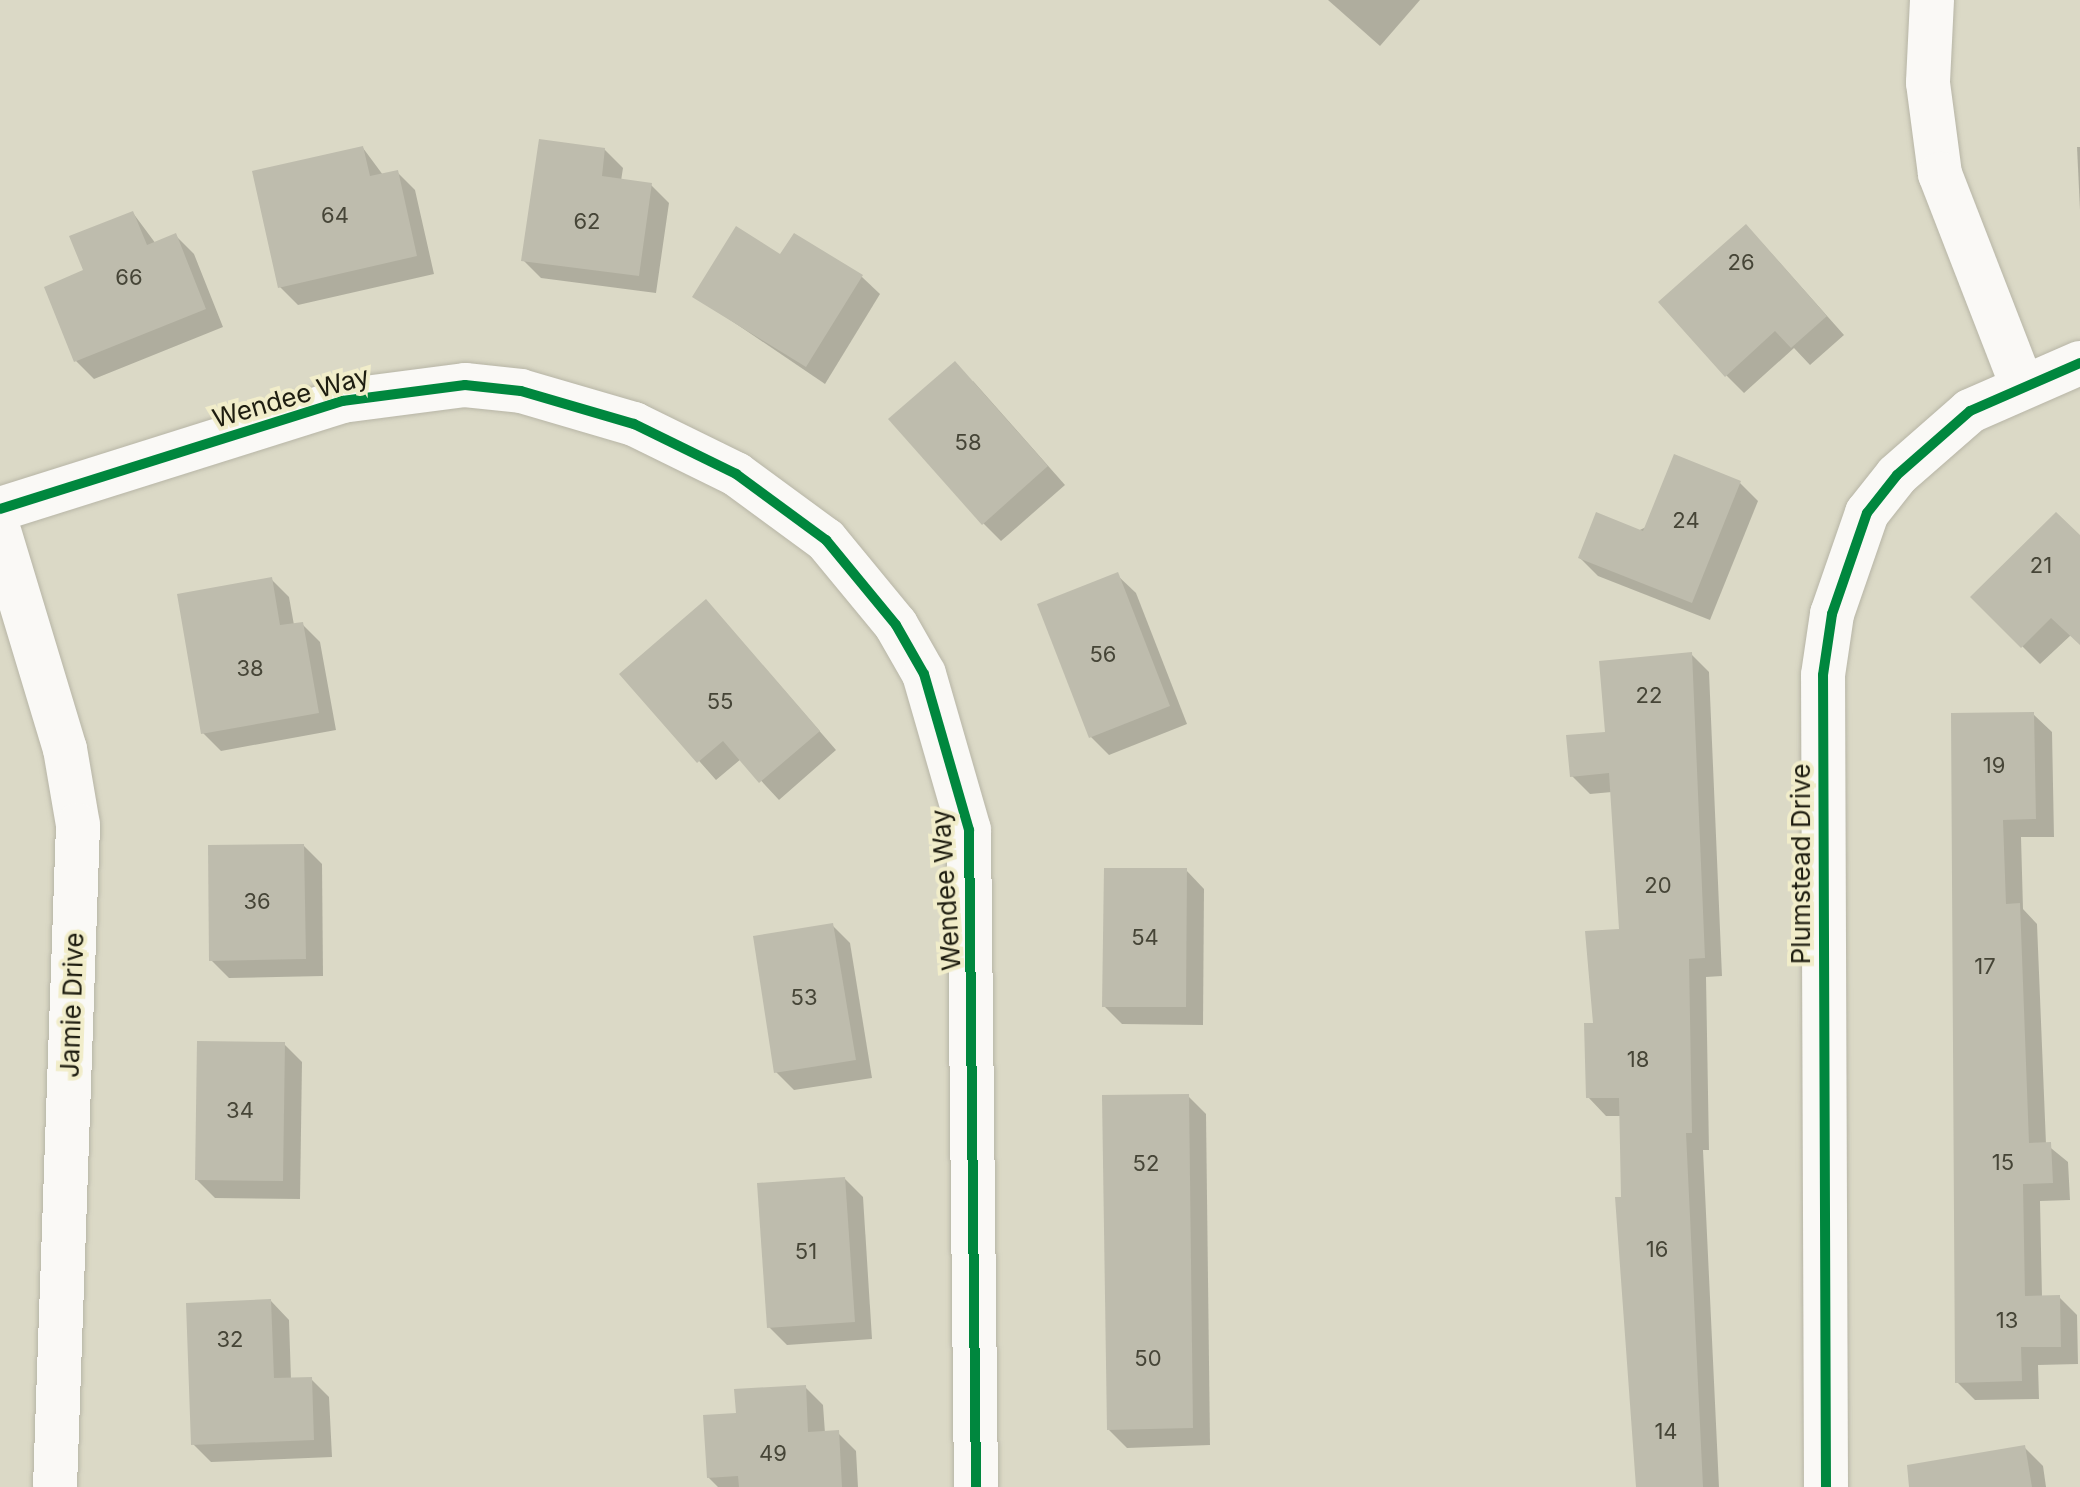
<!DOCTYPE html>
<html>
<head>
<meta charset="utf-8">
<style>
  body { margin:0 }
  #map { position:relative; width:2080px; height:1487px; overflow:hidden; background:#dbd9c6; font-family:Inter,sans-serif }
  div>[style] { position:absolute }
  .shadow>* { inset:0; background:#0003 }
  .building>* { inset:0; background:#bebcad }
  .roads { filter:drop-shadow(0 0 2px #b7b5a6) drop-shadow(0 0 2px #b7b5a6) }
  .minor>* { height:44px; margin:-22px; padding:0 22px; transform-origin:22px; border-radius:22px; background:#faf9f6 }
  .cycleway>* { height:10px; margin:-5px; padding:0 5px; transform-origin:5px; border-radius:5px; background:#00873e }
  span { translate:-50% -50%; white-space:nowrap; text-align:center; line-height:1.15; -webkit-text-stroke:8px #f1edca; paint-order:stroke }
  .number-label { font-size:22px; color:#464537 }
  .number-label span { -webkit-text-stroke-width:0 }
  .street-label { font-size:26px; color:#1e1d10 }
</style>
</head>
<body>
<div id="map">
  <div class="shadow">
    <div style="clip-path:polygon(1328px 0,1420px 0,1380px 46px)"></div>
    <div style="clip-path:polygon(2077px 147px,2080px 147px,2080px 210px)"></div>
    <div style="clip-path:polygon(363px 148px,383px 175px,397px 172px,415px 190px,434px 274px,298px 305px,280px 287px)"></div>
    <div style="clip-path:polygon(604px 149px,623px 168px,621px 181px,651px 185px,669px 203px,656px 293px,541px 278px,523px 260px)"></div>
    <div style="clip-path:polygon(133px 213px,156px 244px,176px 236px,194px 254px,223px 327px,94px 379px,76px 361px,85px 271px)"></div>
    <div style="clip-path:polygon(1763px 244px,1844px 335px,1810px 365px,1794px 348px,1744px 393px,1726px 375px)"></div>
    <div style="clip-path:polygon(781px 257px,862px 277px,880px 294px,825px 384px,695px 296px)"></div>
    <div style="clip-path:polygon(973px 381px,1065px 485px,1001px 541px,983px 523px)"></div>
    <div style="clip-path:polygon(1740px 483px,1758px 501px,1710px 620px,1598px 576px,1580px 558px)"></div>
    <div style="clip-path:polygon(2080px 538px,2080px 644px,2071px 635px,2040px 664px,1973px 597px)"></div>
    <div style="clip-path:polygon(1117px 575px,1136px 593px,1187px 724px,1109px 755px,1091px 737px)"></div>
    <div style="clip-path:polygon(271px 579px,289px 597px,294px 625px,302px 624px,320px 642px,336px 730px,221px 751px,203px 733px)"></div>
    <div style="clip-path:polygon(723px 620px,836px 750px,779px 800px,741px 759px,716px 780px,622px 674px)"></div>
    <div style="clip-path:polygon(1691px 654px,1709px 672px,1722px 976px,1706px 977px,1709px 1150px,1703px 1150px,1719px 1487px,1637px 1487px,1622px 1116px,1606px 1116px,1588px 1097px,1595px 1024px,1621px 931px,1612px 792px,1590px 794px,1572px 776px)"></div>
    <div style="clip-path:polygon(2033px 714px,2052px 732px,2054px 837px,2021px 837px,2023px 909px,2037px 924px,2046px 1144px,2068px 1162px,2070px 1200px,2040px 1201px,2042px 1297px,2059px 1297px,2077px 1315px,2078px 1364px,2038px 1365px,2039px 1399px,1975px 1400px,1957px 1382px,1953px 715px)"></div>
    <div style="clip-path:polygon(304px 846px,322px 864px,323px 976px,229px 978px,211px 960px)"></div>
    <div style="clip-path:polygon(1186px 870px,1204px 889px,1203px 1025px,1122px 1024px,1104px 1006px)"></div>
    <div style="clip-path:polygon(832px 925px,850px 943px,872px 1078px,794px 1090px,776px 1072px)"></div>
    <div style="clip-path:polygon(284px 1044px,302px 1062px,300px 1199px,215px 1198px,197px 1180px)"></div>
    <div style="clip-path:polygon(1188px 1096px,1206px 1114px,1210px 1445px,1127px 1448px,1109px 1430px)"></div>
    <div style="clip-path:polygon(845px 1179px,863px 1197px,872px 1339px,787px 1345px,769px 1327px)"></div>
    <div style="clip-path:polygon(271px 1301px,289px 1320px,291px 1380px,311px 1379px,329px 1397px,332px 1457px,211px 1462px,193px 1444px)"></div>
    <div style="clip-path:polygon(805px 1387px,823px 1405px,825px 1433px,838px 1433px,856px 1451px,858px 1487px,718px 1487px,708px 1477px)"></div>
    <div style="clip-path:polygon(2025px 1448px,2043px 1466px,2046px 1487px,1962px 1487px)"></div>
  </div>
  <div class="building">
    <div style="clip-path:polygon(539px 139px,605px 148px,602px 176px,652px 183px,639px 276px,521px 261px)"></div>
    <div style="clip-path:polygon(363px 146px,370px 176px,398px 170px,417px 256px,278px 288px,252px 171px)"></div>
    <div style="clip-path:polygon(133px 211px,147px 245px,176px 233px,206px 309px,74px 362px,44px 287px,83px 270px,69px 236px)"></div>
    <div style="clip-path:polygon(1746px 224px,1827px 316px,1791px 348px,1775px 331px,1725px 377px,1658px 302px)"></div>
    <div style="clip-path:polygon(736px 226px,780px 254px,794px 233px,863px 275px,806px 367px,692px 297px)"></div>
    <div style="clip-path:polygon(955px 361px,1048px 466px,982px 525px,888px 419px)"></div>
    <div style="clip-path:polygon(1674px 454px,1741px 481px,1692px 603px,1578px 558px,1596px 512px,1643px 531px)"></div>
    <div style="clip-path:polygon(2056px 512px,2080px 535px,2080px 645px,2051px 618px,2021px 648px,1970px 597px)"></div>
    <div style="clip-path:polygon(1118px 572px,1170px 706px,1089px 738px,1037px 604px)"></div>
    <div style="clip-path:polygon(272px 577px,280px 625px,303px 622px,319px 713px,201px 734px,177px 594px)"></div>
    <div style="clip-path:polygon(706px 599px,820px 731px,759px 783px,723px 741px,697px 763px,619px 674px)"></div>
    <div style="clip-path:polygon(1692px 652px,1705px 958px,1689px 959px,1692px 1133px,1686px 1133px,1703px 1487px,1636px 1487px,1615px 1197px,1621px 1197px,1619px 1098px,1586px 1098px,1584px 1023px,1593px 1023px,1585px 931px,1619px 929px,1609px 773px,1570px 777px,1566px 735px,1605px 732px,1599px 661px)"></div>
    <div style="clip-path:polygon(2034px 712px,2036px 819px,2003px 820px,2006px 904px,2020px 903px,2029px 1143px,2051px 1142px,2053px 1183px,2023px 1184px,2025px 1296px,2060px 1295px,2061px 1347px,2021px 1347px,2022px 1381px,1955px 1383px,1951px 713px)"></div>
    <div style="clip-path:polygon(304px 844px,306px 959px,209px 961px,208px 845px)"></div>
    <div style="clip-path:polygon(1104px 868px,1187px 868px,1186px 1007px,1102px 1007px)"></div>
    <div style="clip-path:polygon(833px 923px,856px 1060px,774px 1073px,753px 936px)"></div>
    <div style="clip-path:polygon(197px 1041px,285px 1042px,283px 1181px,195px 1180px)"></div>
    <div style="clip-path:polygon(1189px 1094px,1193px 1428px,1107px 1430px,1102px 1095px)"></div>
    <div style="clip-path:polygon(845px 1177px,855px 1322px,767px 1328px,757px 1183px)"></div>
    <div style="clip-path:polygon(271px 1299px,274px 1378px,312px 1377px,314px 1440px,191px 1445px,186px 1303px)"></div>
    <div style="clip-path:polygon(806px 1385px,808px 1432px,839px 1430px,842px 1487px,739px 1487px,738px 1476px,707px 1478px,703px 1415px,736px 1413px,734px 1389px)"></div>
    <div style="clip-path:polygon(2025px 1445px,2032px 1487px,1909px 1487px,1907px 1465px)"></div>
  </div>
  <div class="roads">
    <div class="minor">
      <div style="left:1932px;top:0;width:83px;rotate:92.8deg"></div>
      <div style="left:1928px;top:83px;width:92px;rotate:82.5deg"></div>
      <div style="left:1940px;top:174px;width:224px;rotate:68.8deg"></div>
      <div style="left:0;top:509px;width:359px;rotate:-17.5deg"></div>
      <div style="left:342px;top:401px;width:124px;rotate:-7.4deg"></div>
      <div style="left:465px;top:385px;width:56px;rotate:6.1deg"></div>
      <div style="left:521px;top:391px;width:118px;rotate:16.3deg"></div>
      <div style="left:634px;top:424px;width:114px;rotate:26.1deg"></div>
      <div style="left:736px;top:474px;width:112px;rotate:36.3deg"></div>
      <div style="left:826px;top:540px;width:110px;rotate:50.5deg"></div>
      <div style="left:896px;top:625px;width:56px;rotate:60.3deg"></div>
      <div style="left:924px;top:674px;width:162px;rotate:73.9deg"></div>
      <div style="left:969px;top:830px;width:657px;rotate:89.39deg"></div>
      <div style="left:0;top:534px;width:225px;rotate:73.2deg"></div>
      <div style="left:65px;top:749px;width:77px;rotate:80.3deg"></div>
      <div style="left:78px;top:825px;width:662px;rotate:91.99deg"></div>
      <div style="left:1826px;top:1487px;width:812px;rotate:-90.21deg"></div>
      <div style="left:1823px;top:675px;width:62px;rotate:-81.6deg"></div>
      <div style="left:1832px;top:614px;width:107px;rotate:-70.9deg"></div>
      <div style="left:1867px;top:513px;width:48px;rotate:-51.7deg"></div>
      <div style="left:1897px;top:475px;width:97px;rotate:-41.2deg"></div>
      <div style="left:1970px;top:411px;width:120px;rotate:-23.6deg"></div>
    </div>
  </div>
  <div class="cycleway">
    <div style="left:0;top:509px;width:359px;rotate:-17.5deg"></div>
    <div style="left:342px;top:401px;width:124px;rotate:-7.4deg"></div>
    <div style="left:465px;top:385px;width:56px;rotate:6.1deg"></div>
    <div style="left:521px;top:391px;width:118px;rotate:16.3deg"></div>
    <div style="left:634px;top:424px;width:114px;rotate:26.1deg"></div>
    <div style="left:736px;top:474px;width:112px;rotate:36.3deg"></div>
    <div style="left:826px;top:540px;width:110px;rotate:50.5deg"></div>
    <div style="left:896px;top:625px;width:56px;rotate:60.3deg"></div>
    <div style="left:924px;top:674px;width:162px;rotate:73.9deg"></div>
    <div style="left:969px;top:830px;width:657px;rotate:89.39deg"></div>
    <div style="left:1826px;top:1487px;width:812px;rotate:-90.21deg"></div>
    <div style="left:1823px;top:675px;width:62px;rotate:-81.6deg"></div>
    <div style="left:1832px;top:614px;width:107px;rotate:-70.9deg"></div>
    <div style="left:1867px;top:513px;width:48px;rotate:-51.7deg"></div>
    <div style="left:1897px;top:475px;width:97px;rotate:-41.2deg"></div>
    <div style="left:1970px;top:411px;width:120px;rotate:-23.6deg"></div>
  </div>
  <div class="number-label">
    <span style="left:335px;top:216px">64</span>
    <span style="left:587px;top:222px">62</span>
    <span style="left:1741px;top:263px">26</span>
    <span style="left:129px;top:278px">66</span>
    <span style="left:968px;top:443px">58</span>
    <span style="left:1686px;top:521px">24</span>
    <span style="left:2041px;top:566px">21</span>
    <span style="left:1103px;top:655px">56</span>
    <span style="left:250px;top:669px">38</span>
    <span style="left:1649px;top:696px">22</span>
    <span style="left:720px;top:702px">55</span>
    <span style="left:1994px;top:766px">19</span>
    <span style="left:1658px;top:886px">20</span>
    <span style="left:257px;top:902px">36</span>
    <span style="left:1145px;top:938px">54</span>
    <span style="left:1985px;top:967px">17</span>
    <span style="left:804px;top:998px">53</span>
    <span style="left:1638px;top:1060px">18</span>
    <span style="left:240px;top:1111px">34</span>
    <span style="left:2003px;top:1163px">15</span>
    <span style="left:1146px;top:1164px">52</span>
    <span style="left:1657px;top:1250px">16</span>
    <span style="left:806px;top:1252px">51</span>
    <span style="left:2007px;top:1321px">13</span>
    <span style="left:230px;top:1340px">32</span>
    <span style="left:1148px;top:1359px">50</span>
    <span style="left:1666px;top:1432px">14</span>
    <span style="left:773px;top:1454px">49</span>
  </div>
  <div class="street-label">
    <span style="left:291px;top:397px;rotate:-16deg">Wendee Way</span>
    <span style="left:1801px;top:864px;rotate:-90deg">Plumstead Drive</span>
    <span style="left:946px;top:890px;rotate:-94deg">Wendee Way</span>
    <span style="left:72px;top:1005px;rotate:-88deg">Jamie Drive</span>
  </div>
</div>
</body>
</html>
